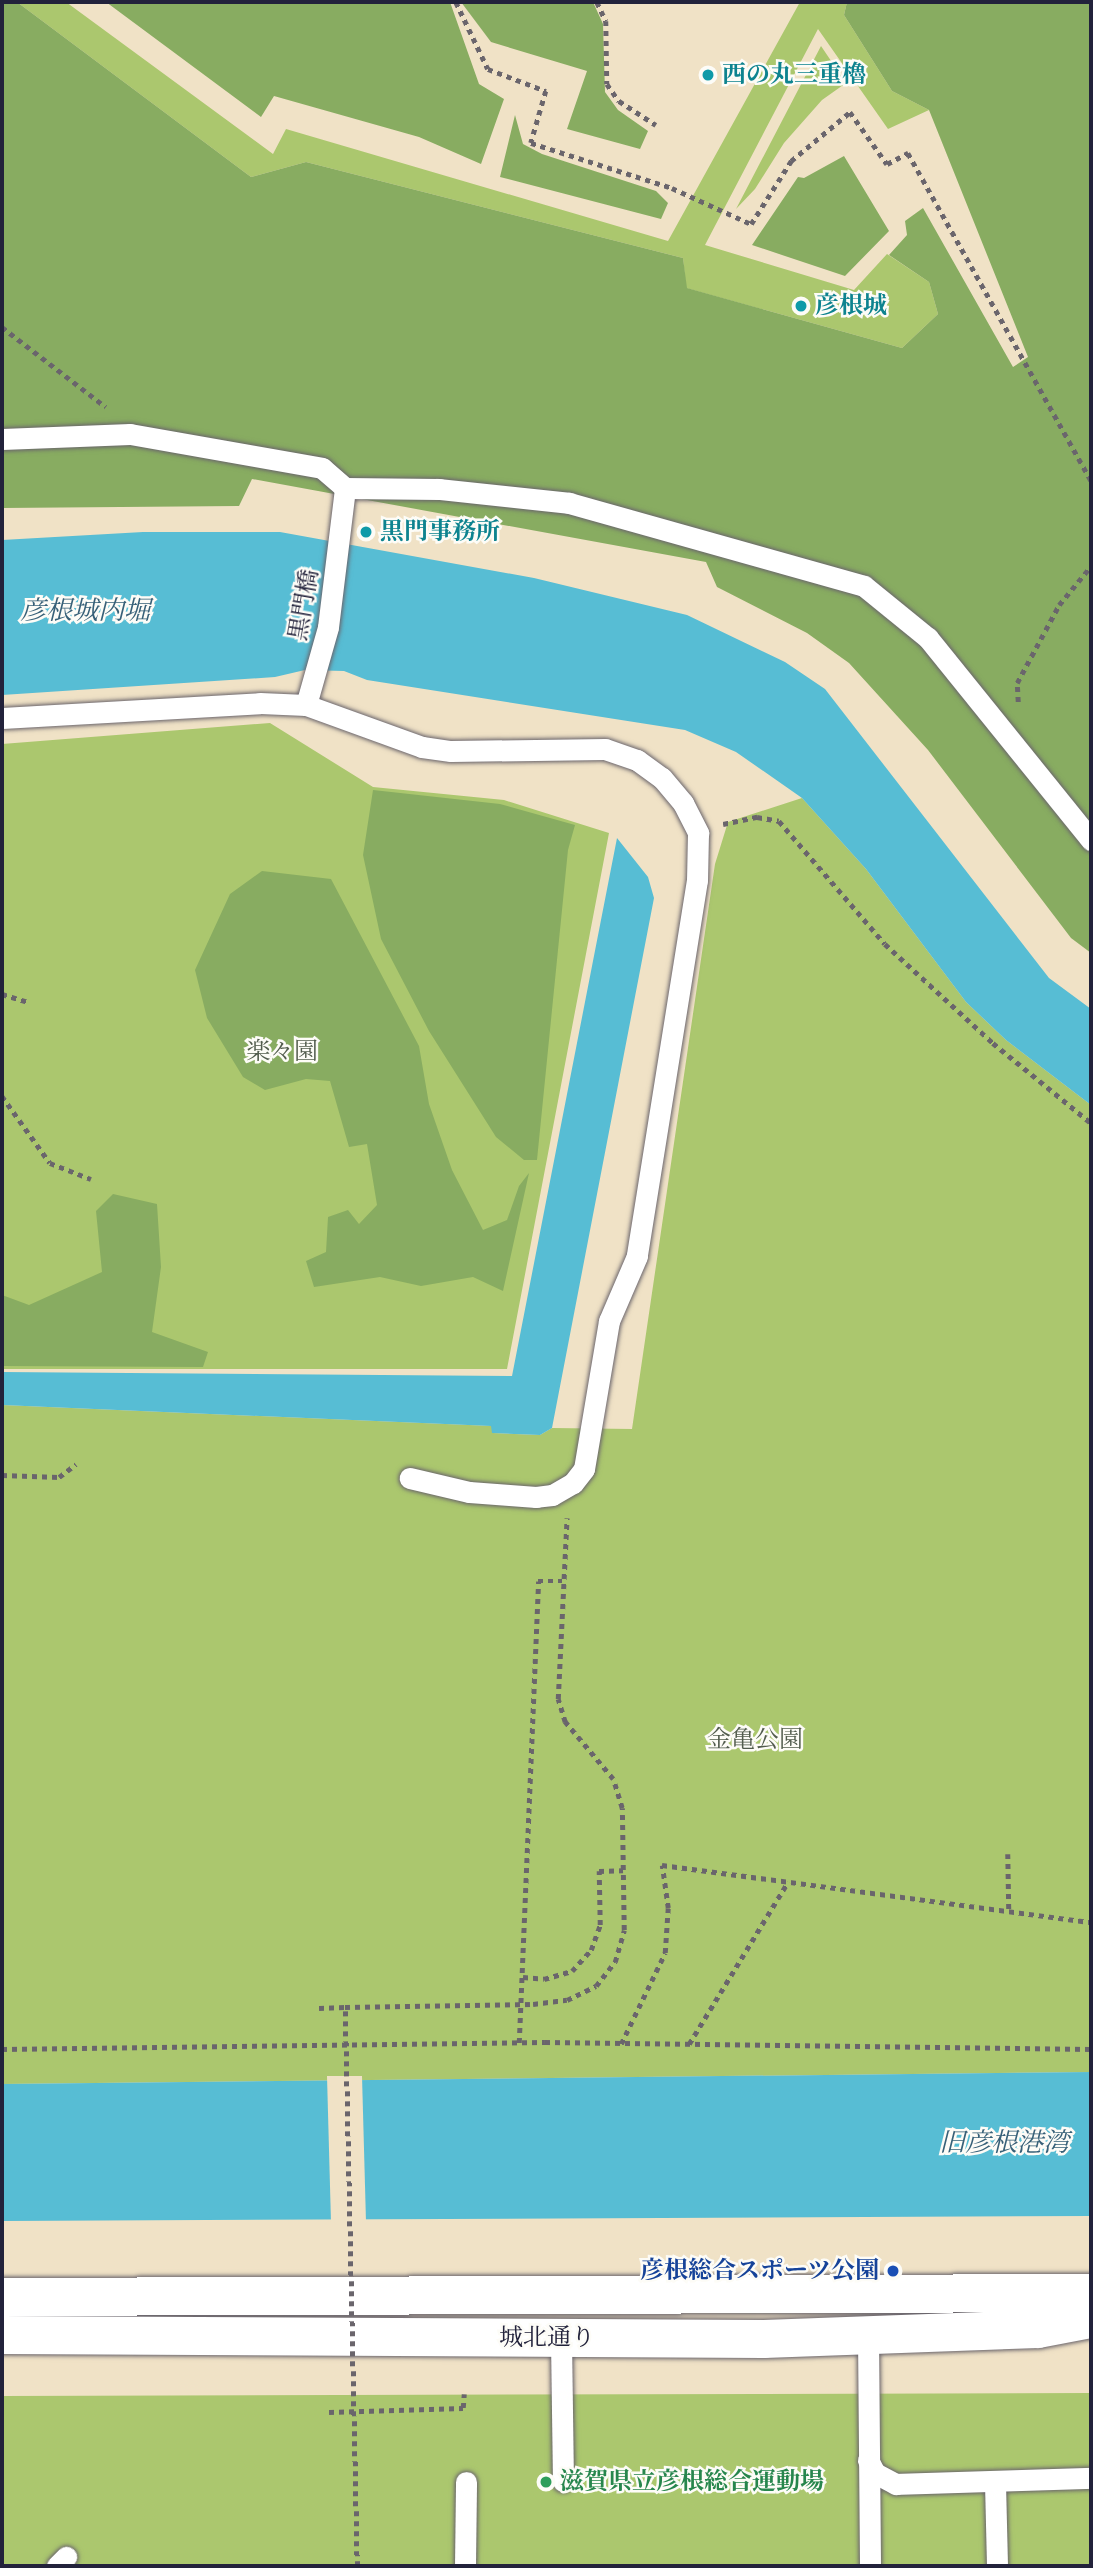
<!DOCTYPE html>
<html>
<head>
<meta charset="utf-8">
<style>
  body { margin:0 }
  #map { position:relative; width:1093px; height:2568px; overflow:hidden; background:#f0e2c6; font-family:"IM FELL Double Pica","Noto Serif JP",serif }
  div>[style] { position:absolute }
  .green>* { inset:0; background:#abc76e }
  .forest>* { inset:0; background:#88ac61 }
  .water>* { inset:0; background:#57bdd4 }
  .pier>* { inset:0; background:#f0e2c6 }
  .path>* { height:4.5px; margin-top:-2.25px; transform-origin:0; background:repeating-linear-gradient(90deg,#6a656c 0 5px,transparent 0 10px) }
  .roads { filter:drop-shadow(0 0 2px #6a656c) drop-shadow(0 0 2px #6a656c) }
  .lane>* { height:21px; margin:-10.5px; padding:0 10.5px; transform-origin:10.5px; border-radius:10.5px; background:#fff }
  .secondary>* { height:38px; margin:-19px; padding:0 19px; transform-origin:19px; border-radius:19px; background:#fff }
  .path-bridge>* { height:4.5px; margin-top:-2.25px; transform-origin:0; background:repeating-linear-gradient(90deg,#6a656c 0 5px,transparent 0 10px) }
  .dots>* { width:19px; height:19px; translate:-50% -50%; box-sizing:border-box; border:4px solid #fdfcf7; border-radius:50% }
  span { translate:-50% -50%; white-space:nowrap; text-align:center; line-height:1.15; -webkit-text-stroke:5px #fdfcf7; paint-order:stroke }
  .culture-label { font-size:24px; color:#0d838f; font-weight:700 }
  .left { translate:0 -50%; text-align:left }
  .street-label { font-size:24px; color:#22223b }
  .park-label { font-size:24px; color:#525c4d }
  .transit-label { font-size:24px; color:#164399; font-weight:700 }
  .right { translate:-100% -50%; text-align:right }
  .leisure-label { font-size:24px; color:#27864d; font-weight:700 }
  .water-label { font-size:26px; color:#376078; font-style:italic }
  .frame { position:absolute; inset:0; border:4px solid #22223b; pointer-events:none }
</style>
</head>
<body>
<div id="map">
  <div class="green">
    <div style="clip-path:polygon(17px 2px,66px 2px,273px 154px,286px 129px,668px 241px,800px 2px,847px 2px,844px 15px,892px 91px,929px 110px,888px 129px,818px 29px,705px 245px,854px 290px,887px 254px,929px 282px,938px 314px,902px 348px,686px 288px,683px 258px,306px 162px,251px 177px)"></div>
    <div style="clip-path:polygon(821px 46px,846px 83px,822px 100px,784px 143px,755px 189px,736px 209px)"></div>
    <div style="clip-path:polygon(270px 723px,373px 787px,504px 800px,609px 833px,507px 1369px,2px 1369px,2px 744px)"></div>
    <div style="clip-path:polygon(802px 798px,866px 869px,966px 1002px,1006px 1040px,1091px 1105px,1091px 2072px,2px 2084px,2px 1405px,492px 1426px,493px 1433px,540px 1435px,552px 1428px,632px 1429px,715px 864px,728px 822px)"></div>
    <div style="clip-path:polygon(1091px 2393px,1091px 2566px,2px 2566px,2px 2396px)"></div>
  </div>
  <div class="forest">
    <div style="clip-path:polygon(2px 2px,17px 2px,251px 177px,306px 162px,683px 258px,687px 288px,902px 348px,938px 314px,929px 282px,889px 255px,907px 235px,905px 221px,923px 208px,1013px 367px,1028px 357px,929px 110px,892px 91px,844px 15px,847px 2px,1091px 2px,1091px 953px,1071px 938px,928px 750px,849px 663px,807px 633px,717px 587px,706px 562px,252px 479px,239px 506px,2px 508px)"></div>
    <div style="clip-path:polygon(106px 2px,450px 2px,479px 84px,504px 99px,481px 164px,419px 137px,274px 96px,261px 117px)"></div>
    <div style="clip-path:polygon(461px 2px,593px 2px,603px 24px,605px 92px,618px 110px,648px 131px,640px 149px,567px 129px,587px 71px,491px 42px)"></div>
    <div style="clip-path:polygon(515px 115px,523px 144px,542px 154px,656px 191px,668px 203px,661px 219px,500px 177px)"></div>
    <div style="clip-path:polygon(844px 156px,889px 231px,845px 276px,752px 245px,798px 177px,804px 178px)"></div>
    <div style="clip-path:polygon(373px 790px,500px 804px,575px 825px,568px 850px,537px 1160px,524px 1160px,496px 1137px,429px 1031px,381px 939px,363px 855px)"></div>
    <div style="clip-path:polygon(262px 871px,331px 879px,419px 1046px,429px 1104px,452px 1170px,483px 1230px,507px 1220px,519px 1186px,529px 1173px,503px 1291px,473px 1277px,421px 1286px,380px 1277px,314px 1287px,306px 1261px,326px 1252px,328px 1217px,348px 1210px,359px 1224px,377px 1205px,367px 1144px,349px 1147px,330px 1081px,306px 1079px,265px 1090px,243px 1077px,207px 1018px,195px 970px,230px 894px)"></div>
    <div style="clip-path:polygon(113px 1194px,157px 1204px,161px 1267px,152px 1332px,208px 1352px,203px 1367px,2px 1366px,2px 1295px,29px 1305px,102px 1272px,96px 1211px)"></div>
  </div>
  <div class="water">
    <div style="clip-path:polygon(143px 532px,280px 532px,534px 578px,687px 615px,785px 662px,825px 689px,1049px 978px,1091px 1009px,1091px 1105px,1006px 1040px,966px 1002px,866px 869px,802px 798px,736px 752px,685px 730px,367px 680px,344px 671px,305px 670px,275px 677px,2px 695px,2px 540px)"></div>
    <div style="clip-path:polygon(617px 838px,648px 877px,654px 898px,552px 1428px,540px 1435px,492px 1433px,491px 1426px,2px 1405px,2px 1372px,512px 1376px)"></div>
    <div style="clip-path:polygon(1091px 2072px,1091px 2216px,2px 2221px,2px 2084px)"></div>
  </div>
  <div class="pier">
    <div style="clip-path:polygon(327px 2076px,362px 2076px,366px 2222px,331px 2223px)"></div>
  </div>
  <div class="path">
    <div style="left:456px;top:2px;width:74px;rotate:64.5deg"></div>
    <div style="left:488px;top:69px;width:62px;rotate:20.8deg"></div>
    <div style="left:546px;top:91px;width:54px;rotate:106.1deg"></div>
    <div style="left:531px;top:143px;width:148px;rotate:17.7deg"></div>
    <div style="left:672px;top:188px;width:87px;rotate:24.5deg"></div>
    <div style="left:751px;top:224px;width:75px;rotate:-57.6deg"></div>
    <div style="left:791px;top:161px;width:77px;rotate:-39.7deg"></div>
    <div style="left:850px;top:112px;width:64px;rotate:54.6deg"></div>
    <div style="left:887px;top:164px;width:24px;rotate:-28deg"></div>
    <div style="left:908px;top:153px;width:376px;rotate:60.8deg"></div>
    <div style="left:597px;top:2px;width:21px;rotate:65deg"></div>
    <div style="left:606px;top:21px;width:63px;rotate:89.1deg"></div>
    <div style="left:607px;top:84px;width:21px;rotate:55deg"></div>
    <div style="left:619px;top:101px;width:44px;rotate:33deg"></div>
    <div style="left:2px;top:327px;width:131px;rotate:37.6deg"></div>
    <div style="left:1018px;top:702px;width:19px;rotate:-93deg"></div>
    <div style="left:1017px;top:683px;width:89px;rotate:-61.7deg"></div>
    <div style="left:1059px;top:605px;width:50px;rotate:-50.6deg"></div>
    <div style="left:723px;top:824px;width:35px;rotate:-12deg"></div>
    <div style="left:757px;top:817px;width:22px;rotate:10deg"></div>
    <div style="left:779px;top:821px;width:162px;rotate:49.2deg"></div>
    <div style="left:885px;top:944px;width:147px;rotate:42.5deg"></div>
    <div style="left:993px;top:1043px;width:127px;rotate:39.2deg"></div>
    <div style="left:2px;top:994px;width:27px;rotate:17deg"></div>
    <div style="left:2px;top:1096px;width:82px;rotate:54.4deg"></div>
    <div style="left:50px;top:1163px;width:44px;rotate:21.3deg"></div>
    <div style="left:2px;top:1475px;width:57px;rotate:2deg"></div>
    <div style="left:59px;top:1477px;width:21px;rotate:-37deg"></div>
    <div style="left:1008px;top:1854px;width:58px;rotate:89deg"></div>
    <div style="left:523px;top:1977px;width:21px;rotate:5deg"></div>
    <div style="left:544px;top:1979px;width:29px;rotate:-16deg"></div>
    <div style="left:572px;top:1971px;width:28px;rotate:-48deg"></div>
    <div style="left:591px;top:1950px;width:27px;rotate:-70deg"></div>
    <div style="left:600px;top:1925px;width:54px;rotate:-91.1deg"></div>
    <div style="left:599px;top:1871px;width:24px;rotate:-2deg"></div>
    <div style="left:533px;top:2004px;width:34px;rotate:-7deg"></div>
    <div style="left:567px;top:2000px;width:32px;rotate:-26deg"></div>
    <div style="left:596px;top:1986px;width:31px;rotate:-52deg"></div>
    <div style="left:615px;top:1962px;width:33px;rotate:-74deg"></div>
    <div style="left:624px;top:1930px;width:122px;rotate:-90.9deg"></div>
    <div style="left:622px;top:1808px;width:30px;rotate:-107deg"></div>
    <div style="left:613px;top:1779px;width:75px;rotate:-130.1deg"></div>
    <div style="left:565px;top:1722px;width:24px;rotate:-107deg"></div>
    <div style="left:558px;top:1699px;width:181px;rotate:-87.2deg"></div>
    <div style="left:319px;top:2008px;width:26px;rotate:-2deg"></div>
    <div style="left:519px;top:2043px;width:462px;rotate:-87.6deg"></div>
    <div style="left:538px;top:1581px;width:24px"></div>
    <div style="left:621px;top:2044px;width:101px;rotate:-64.2deg"></div>
    <div style="left:665px;top:1953px;width:45px;rotate:-86.2deg"></div>
    <div style="left:668px;top:1908px;width:43px;rotate:-97.9deg"></div>
    <div style="left:662px;top:1865px;width:433px;rotate:7.6deg"></div>
    <div style="left:689px;top:2044px;width:190px;rotate:-58.6deg"></div>
    <div style="left:2px;top:2049px;width:543px;rotate:-0.74deg"></div>
    <div style="left:545px;top:2042px;width:546px;rotate:0.73deg"></div>
    <div style="left:329px;top:2412px;width:134px;rotate:-1.7deg"></div>
    <div style="left:463px;top:2408px;width:14px;rotate:-86deg"></div>
  </div>
  <div class="roads">
    <div class="lane">
      <div style="left:2px;top:439px;width:128px;rotate:-2.2deg"></div>
      <div style="left:130px;top:434px;width:195px;rotate:10deg"></div>
      <div style="left:322px;top:468px;width:30px;rotate:41deg"></div>
      <div style="left:345px;top:488px;width:94px;rotate:0.6deg"></div>
      <div style="left:439px;top:489px;width:131px;rotate:6.1deg"></div>
      <div style="left:569px;top:503px;width:306px;rotate:15.7deg"></div>
      <div style="left:864px;top:586px;width:82px;rotate:39.1deg"></div>
      <div style="left:928px;top:638px;width:260px;rotate:51.1deg"></div>
      <div style="left:306px;top:705px;width:81px;rotate:-74.2deg"></div>
      <div style="left:328px;top:627px;width:140px;rotate:-83deg"></div>
      <div style="left:2px;top:718px;width:258px;rotate:-3.3deg"></div>
      <div style="left:260px;top:703px;width:46px;rotate:2.5deg"></div>
      <div style="left:306px;top:705px;width:123px;rotate:19.9deg"></div>
      <div style="left:422px;top:747px;width:29px;rotate:8deg"></div>
      <div style="left:451px;top:751px;width:154px;rotate:-0.7deg"></div>
      <div style="left:605px;top:749px;width:34px;rotate:19deg"></div>
      <div style="left:637px;top:760px;width:31px;rotate:36deg"></div>
      <div style="left:662px;top:778px;width:33px;rotate:50deg"></div>
      <div style="left:683px;top:803px;width:34px;rotate:63deg"></div>
      <div style="left:698px;top:833px;width:47px;rotate:91.2deg"></div>
      <div style="left:697px;top:880px;width:381px;rotate:99.1deg"></div>
      <div style="left:637px;top:1256px;width:71px;rotate:113.3deg"></div>
      <div style="left:609px;top:1321px;width:150px;rotate:99.6deg"></div>
      <div style="left:584px;top:1469px;width:18px;rotate:128deg"></div>
      <div style="left:573px;top:1483px;width:24px;rotate:150deg"></div>
      <div style="left:552px;top:1495px;width:16px;rotate:173deg"></div>
      <div style="left:536px;top:1497px;width:67px;rotate:-175.7deg"></div>
      <div style="left:469px;top:1492px;width:61px;rotate:-166.7deg"></div>
      <div style="left:868px;top:2335px;width:231px;rotate:89.5deg"></div>
      <div style="left:561px;top:2339px;width:142px;rotate:89.2deg"></div>
      <div style="left:868px;top:2460px;width:15px;rotate:62deg"></div>
      <div style="left:875px;top:2473px;width:24px;rotate:28deg"></div>
      <div style="left:896px;top:2484px;width:195px;rotate:-1.8deg"></div>
      <div style="left:995px;top:2483px;width:83px;rotate:88.6deg"></div>
      <div style="left:57px;top:2566px;width:13px;rotate:-45deg"></div>
      <div style="left:465px;top:2566px;width:84px;rotate:-89.3deg"></div>
    </div>
    <div class="secondary">
      <div style="left:2px;top:2297px;width:1089px;rotate:-0.21deg"></div>
      <div style="left:2px;top:2335px;width:762px;rotate:0.3deg"></div>
      <div style="left:764px;top:2339px;width:274px;rotate:-2.1deg"></div>
      <div style="left:1038px;top:2329px;width:54px;rotate:-10.7deg"></div>
    </div>
  </div>
  <div class="path-bridge">
    <div style="left:357px;top:2566px;width:559px;rotate:-91.23deg"></div>
    <div style="left:345px;top:2007px;width:188px;rotate:-0.9deg"></div>
  </div>
  <div class="dots">
    <div style="left:708px;top:75px;background:#0f9aa8"></div>
    <div style="left:801px;top:306px;background:#0f9aa8"></div>
    <div style="left:366px;top:532px;background:#0f9aa8"></div>
    <div style="left:893px;top:2271px;background:#1a4fb4"></div>
    <div style="left:546px;top:2482px;background:#2e9e5b"></div>
  </div>
  <div class="culture-label">
    <span class="left" style="left:722px;top:75px">西の丸三重櫓</span>
    <span class="left" style="left:815px;top:306px">彦根城</span>
    <span class="left" style="left:380px;top:532px">黒門事務所</span>
  </div>
  <div class="street-label">
    <span style="left:304px;top:605px;rotate:-80deg">黒門橋</span>
    <span style="left:547px;top:2338px">城北通り</span>
  </div>
  <div class="park-label">
    <span style="left:282px;top:1052px">楽々園</span>
    <span style="left:755px;top:1740px">金亀公園</span>
  </div>
  <div class="transit-label">
    <span class="right" style="left:879px;top:2271px">彦根総合スポーツ公園</span>
  </div>
  <div class="leisure-label">
    <span class="left" style="left:560px;top:2482px">滋賀県立彦根総合運動場</span>
  </div>
  <div class="water-label">
    <span style="left:85px;top:612px">彦根城内堀</span>
    <span style="left:1004px;top:2144px">旧彦根港湾</span>
  </div>
  <div class="frame"></div>
</div>
</body>
</html>
